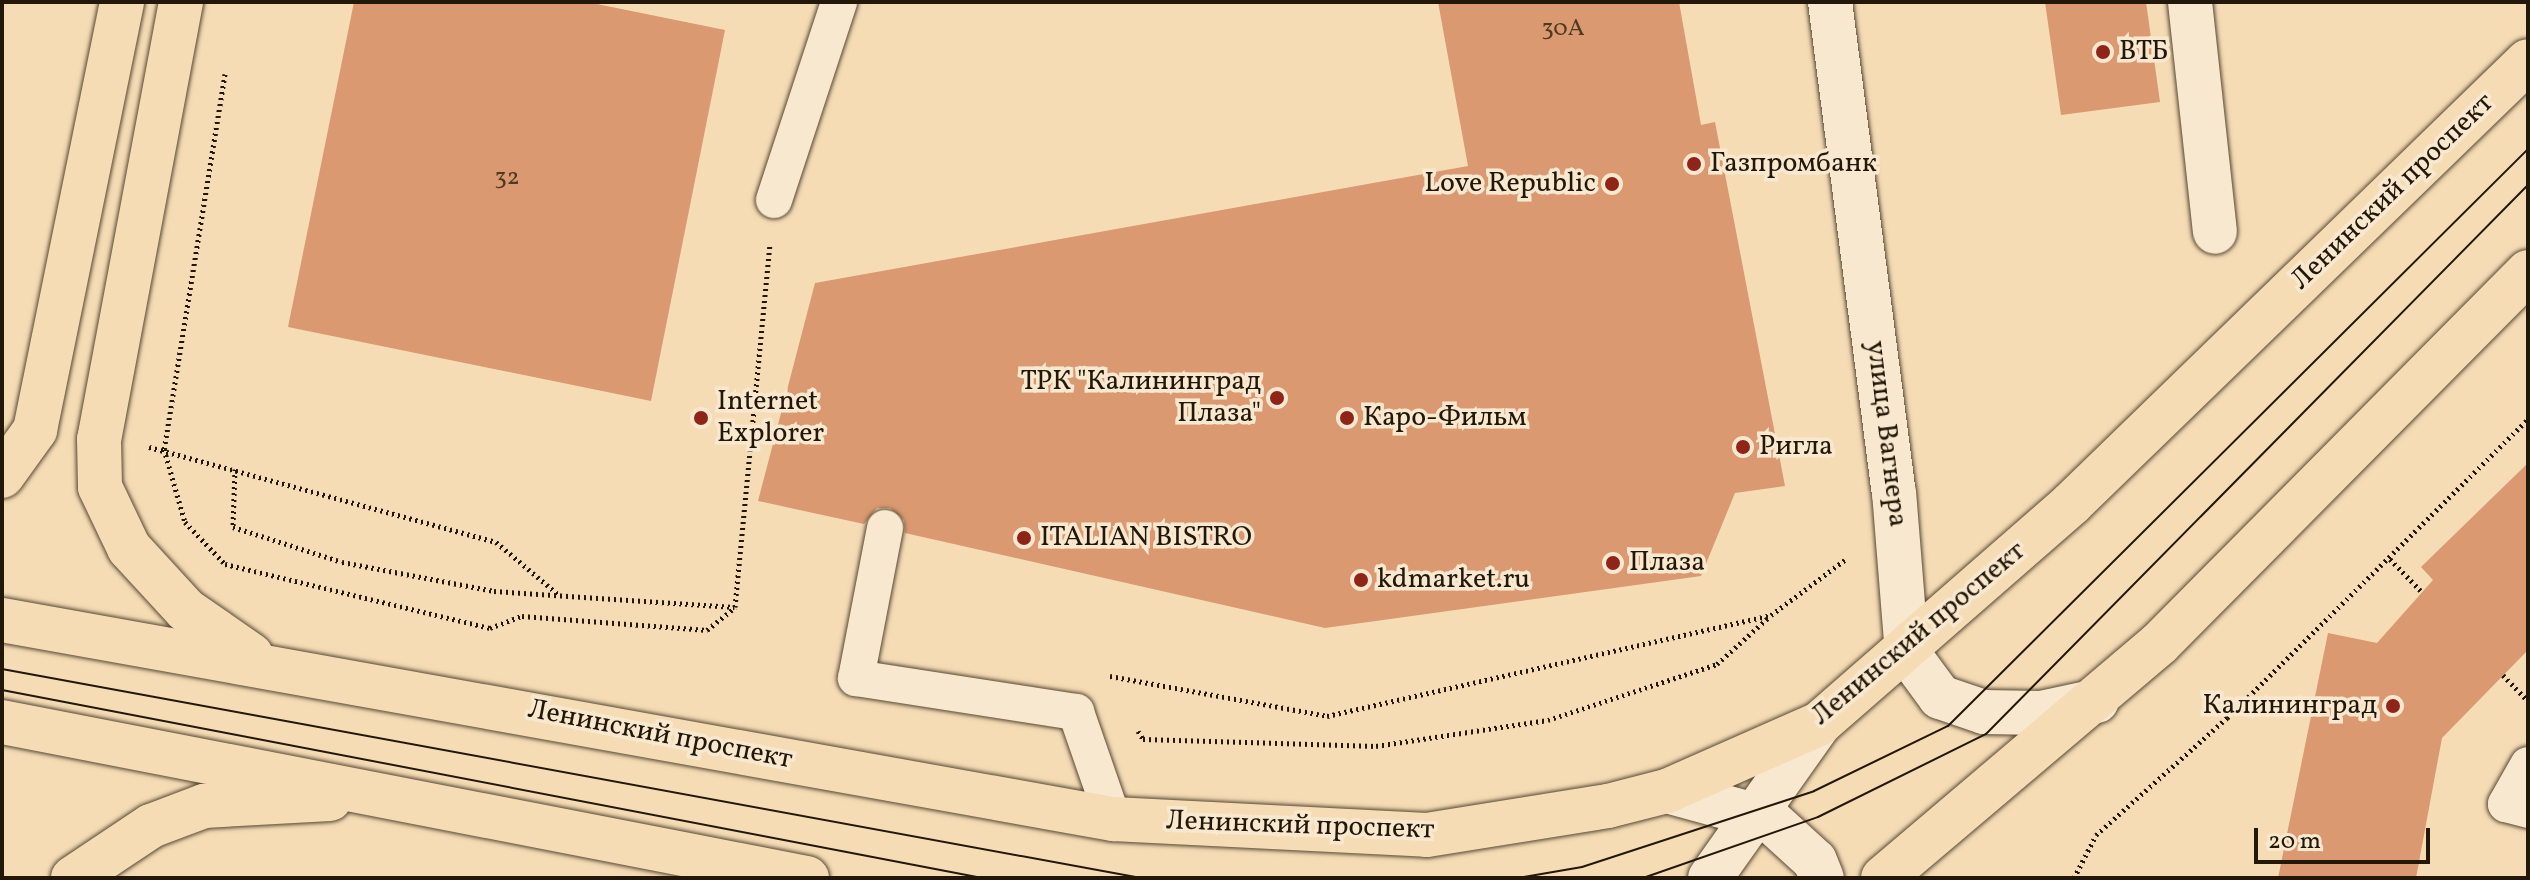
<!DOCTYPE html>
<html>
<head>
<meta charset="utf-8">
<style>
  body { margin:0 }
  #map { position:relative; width:2530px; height:880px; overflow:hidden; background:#f5dcb5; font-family:Vollkorn,serif }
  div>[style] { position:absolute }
  .building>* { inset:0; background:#da9971 }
  .path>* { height:5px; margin-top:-2.5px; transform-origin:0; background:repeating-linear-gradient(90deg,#221708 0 2px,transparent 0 6px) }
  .roads { filter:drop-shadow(0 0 2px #574833) drop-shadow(0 0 2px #574833) }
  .service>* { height:36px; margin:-18px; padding:0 18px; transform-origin:18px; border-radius:18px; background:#f8e8cf }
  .minor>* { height:44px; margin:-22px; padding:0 22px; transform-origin:22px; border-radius:22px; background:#f8e8cf }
  .tertiary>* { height:44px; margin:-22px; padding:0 22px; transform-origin:22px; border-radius:22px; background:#f8e8cf }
  .secondary>* { height:44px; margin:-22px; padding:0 22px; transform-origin:22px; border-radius:22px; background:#f8e8cf }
  .primary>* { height:44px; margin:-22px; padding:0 22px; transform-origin:22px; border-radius:22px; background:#f5dcb5 }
  .tram>* { height:2px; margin:-1px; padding:0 1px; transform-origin:1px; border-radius:1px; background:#221708 }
  .dots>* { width:22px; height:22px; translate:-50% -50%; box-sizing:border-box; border:4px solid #f8e8cf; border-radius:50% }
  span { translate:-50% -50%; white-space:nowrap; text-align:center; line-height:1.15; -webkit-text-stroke:7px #f8e8cf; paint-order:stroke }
  .number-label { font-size:24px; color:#503822 }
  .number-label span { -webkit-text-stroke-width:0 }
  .poi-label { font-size:28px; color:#221708 }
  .left { translate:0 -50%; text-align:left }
  .right { translate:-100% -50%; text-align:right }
  .street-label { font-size:28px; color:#221708 }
  .frame { position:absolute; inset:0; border:4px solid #221708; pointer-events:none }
  .scale { position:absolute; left:2254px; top:828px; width:176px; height:36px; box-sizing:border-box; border:4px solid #221708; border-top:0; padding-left:10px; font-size:24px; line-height:28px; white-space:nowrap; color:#221708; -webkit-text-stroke:6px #f8e8cf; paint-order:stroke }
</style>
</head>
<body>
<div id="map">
  <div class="building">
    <div style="clip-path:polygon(354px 2px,587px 2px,725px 30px,651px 401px,288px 327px)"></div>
    <div style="clip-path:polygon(1438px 2px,1679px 2px,1701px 125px,1715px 122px,1785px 486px,1735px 493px,1701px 576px,1325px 628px,905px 533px,904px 520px,890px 508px,877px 508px,864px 524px,758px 501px,815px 283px,1468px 166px)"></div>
    <div style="clip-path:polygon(2045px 2px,2146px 2px,2160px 102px,2061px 115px)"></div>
    <div style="clip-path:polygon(2528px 463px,2528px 650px,2442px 738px,2416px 878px,2278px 878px,2328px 633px,2377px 643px,2433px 580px,2421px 567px)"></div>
  </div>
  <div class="path">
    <div style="left:225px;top:74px;width:380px;rotate:99.2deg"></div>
    <div style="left:164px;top:449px;width:76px;rotate:74deg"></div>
    <div style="left:185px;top:522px;width:58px;rotate:46.4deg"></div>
    <div style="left:225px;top:564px;width:273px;rotate:13.6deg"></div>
    <div style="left:490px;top:628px;width:34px;rotate:-21deg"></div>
    <div style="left:522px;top:616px;width:186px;rotate:4.3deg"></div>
    <div style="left:707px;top:630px;width:36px;rotate:-39deg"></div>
    <div style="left:735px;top:607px;width:363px;rotate:-84.5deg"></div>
    <div style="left:149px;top:447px;width:360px;rotate:15.3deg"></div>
    <div style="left:496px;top:542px;width:82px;rotate:40.1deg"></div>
    <div style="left:235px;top:469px;width:58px;rotate:92deg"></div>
    <div style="left:233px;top:527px;width:114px;rotate:17.8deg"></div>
    <div style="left:342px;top:562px;width:155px;rotate:10.8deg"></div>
    <div style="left:494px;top:591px;width:241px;rotate:3.8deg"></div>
    <div style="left:2390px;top:559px;width:46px;rotate:45.9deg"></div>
    <div style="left:2503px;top:675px;width:36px;rotate:46deg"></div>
    <div style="left:1110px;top:676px;width:221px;rotate:10.4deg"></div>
    <div style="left:1327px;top:716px;width:455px;rotate:-12.8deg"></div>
    <div style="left:1771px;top:615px;width:94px;rotate:-36.7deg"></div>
    <div style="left:1138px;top:731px;width:9px;rotate:58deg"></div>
    <div style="left:1143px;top:739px;width:233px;rotate:1.7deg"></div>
    <div style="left:1376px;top:746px;width:174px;rotate:-8.6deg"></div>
    <div style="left:1548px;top:720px;width:178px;rotate:-18.3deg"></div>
    <div style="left:1717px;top:664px;width:70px;rotate:-42.1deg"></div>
    <div style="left:2074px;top:878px;width:48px;rotate:-62.9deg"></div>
    <div style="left:2096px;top:835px;width:176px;rotate:-41.8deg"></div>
    <div style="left:2227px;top:718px;width:424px;rotate:-44.8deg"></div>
  </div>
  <div class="roads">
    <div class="service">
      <div style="left:774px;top:200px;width:208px;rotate:-71.8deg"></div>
      <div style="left:885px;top:528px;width:153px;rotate:100.9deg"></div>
      <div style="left:856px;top:678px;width:223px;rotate:8.8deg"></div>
      <div style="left:1076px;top:712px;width:113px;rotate:70.9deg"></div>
      <div style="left:2528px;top:765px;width:45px;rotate:119.4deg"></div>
      <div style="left:2506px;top:804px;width:23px;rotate:15deg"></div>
    </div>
    <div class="minor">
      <div style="left:2190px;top:2px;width:231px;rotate:83.8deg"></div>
    </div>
    <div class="tertiary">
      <div style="left:1830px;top:2px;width:494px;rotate:82.6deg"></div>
      <div style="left:1894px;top:492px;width:161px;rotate:85.4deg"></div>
      <div style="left:1907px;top:652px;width:56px;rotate:53.7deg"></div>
      <div style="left:1940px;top:697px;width:46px;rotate:18.8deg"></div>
      <div style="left:1984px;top:712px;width:57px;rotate:1deg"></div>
      <div style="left:2041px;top:713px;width:57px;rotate:-12.1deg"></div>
    </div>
    <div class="secondary">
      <div style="left:1667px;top:791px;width:106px;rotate:15.4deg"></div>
      <div style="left:1769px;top:819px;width:62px;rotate:42.4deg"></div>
      <div style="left:1815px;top:861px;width:18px;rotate:68deg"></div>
      <div style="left:1710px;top:878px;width:189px;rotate:-54.7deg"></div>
    </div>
    <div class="primary">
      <div style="left:181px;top:2px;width:445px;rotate:100.6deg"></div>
      <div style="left:99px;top:439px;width:48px;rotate:88.8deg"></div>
      <div style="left:100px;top:487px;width:68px;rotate:64.6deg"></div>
      <div style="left:129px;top:548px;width:84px;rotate:47.4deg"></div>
      <div style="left:186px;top:610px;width:79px;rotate:34.7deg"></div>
      <div style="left:2px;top:476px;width:57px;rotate:-54.3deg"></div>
      <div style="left:35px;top:430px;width:437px;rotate:-78.5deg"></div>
      <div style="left:2px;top:620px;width:1129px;rotate:10.16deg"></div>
      <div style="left:1113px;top:819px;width:314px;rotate:2.9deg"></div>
      <div style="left:1427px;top:835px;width:183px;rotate:-9.1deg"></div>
      <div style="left:1608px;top:806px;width:61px;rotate:-14.3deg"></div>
      <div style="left:1667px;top:791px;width:166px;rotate:-23.8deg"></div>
      <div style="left:1819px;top:724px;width:335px;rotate:-41.1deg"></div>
      <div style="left:2071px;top:504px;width:636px;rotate:-44.11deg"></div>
      <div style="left:2px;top:722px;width:820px;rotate:10.97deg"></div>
      <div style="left:73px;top:878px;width:94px;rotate:-33.7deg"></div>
      <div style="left:151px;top:826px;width:57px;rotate:-20.7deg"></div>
      <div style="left:204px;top:806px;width:126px;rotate:-3.2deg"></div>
      <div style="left:1883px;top:878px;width:362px;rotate:-40.3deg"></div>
      <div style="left:2159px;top:644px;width:524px;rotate:-45.23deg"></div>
    </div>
  </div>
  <div class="tram">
    <div style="left:2px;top:669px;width:1158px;rotate:10.4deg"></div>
    <div style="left:2px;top:690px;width:998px;rotate:10.86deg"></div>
    <div style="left:1518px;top:878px;width:65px;rotate:-9.8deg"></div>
    <div style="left:1582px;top:867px;width:244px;rotate:-18.1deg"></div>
    <div style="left:1814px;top:791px;width:149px;rotate:-25.9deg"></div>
    <div style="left:1948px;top:726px;width:818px;rotate:-44.85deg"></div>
    <div style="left:1643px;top:878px;width:185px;rotate:-19.2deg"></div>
    <div style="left:1818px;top:817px;width:187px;rotate:-26.3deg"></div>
    <div style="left:1986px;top:734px;width:771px;rotate:-45.37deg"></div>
  </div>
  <div class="dots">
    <div style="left:2103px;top:52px;background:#8f2418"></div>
    <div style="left:1694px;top:164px;background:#8f2418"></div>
    <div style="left:1612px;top:184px;background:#8f2418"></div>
    <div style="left:1277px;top:398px;background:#8f2418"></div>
    <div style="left:701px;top:418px;background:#8f2418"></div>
    <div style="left:1347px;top:418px;background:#8f2418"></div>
    <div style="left:1743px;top:447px;background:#8f2418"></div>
    <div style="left:1024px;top:538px;background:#8f2418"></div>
    <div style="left:1613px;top:563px;background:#8f2418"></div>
    <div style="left:1361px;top:580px;background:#8f2418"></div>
    <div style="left:2393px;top:706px;background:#8f2418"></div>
  </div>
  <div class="number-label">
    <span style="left:1563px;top:30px">30А</span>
    <span style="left:507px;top:179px">32</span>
  </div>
  <div class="poi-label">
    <span class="left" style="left:2119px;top:52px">ВТБ</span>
    <span class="left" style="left:1710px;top:164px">Газпромбанк</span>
    <span class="right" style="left:1596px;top:184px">Love Republic</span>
    <span class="right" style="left:1261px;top:398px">ТРК "Калининград<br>Плаза"</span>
    <span class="left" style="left:717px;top:418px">Internet<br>Explorer</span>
    <span class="left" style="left:1363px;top:418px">Каро-Фильм</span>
    <span class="left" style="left:1759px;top:447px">Ригла</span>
    <span class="left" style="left:1040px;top:538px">ITALIAN BISTRO</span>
    <span class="left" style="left:1629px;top:563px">Плаза</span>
    <span class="left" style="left:1377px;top:580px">kdmarket.ru</span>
    <span class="right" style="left:2377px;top:706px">Калининград</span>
  </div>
  <div class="street-label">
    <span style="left:2393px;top:192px;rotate:-44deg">Ленинский проспект</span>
    <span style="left:1886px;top:434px;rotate:83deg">улица Вагнера</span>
    <span style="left:1919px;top:634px;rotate:-40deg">Ленинский проспект</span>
    <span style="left:660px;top:735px;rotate:11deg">Ленинский проспект</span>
    <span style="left:1300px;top:826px;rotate:2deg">Ленинский проспект</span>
  </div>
  <div class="frame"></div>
  <div class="scale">20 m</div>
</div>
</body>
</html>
